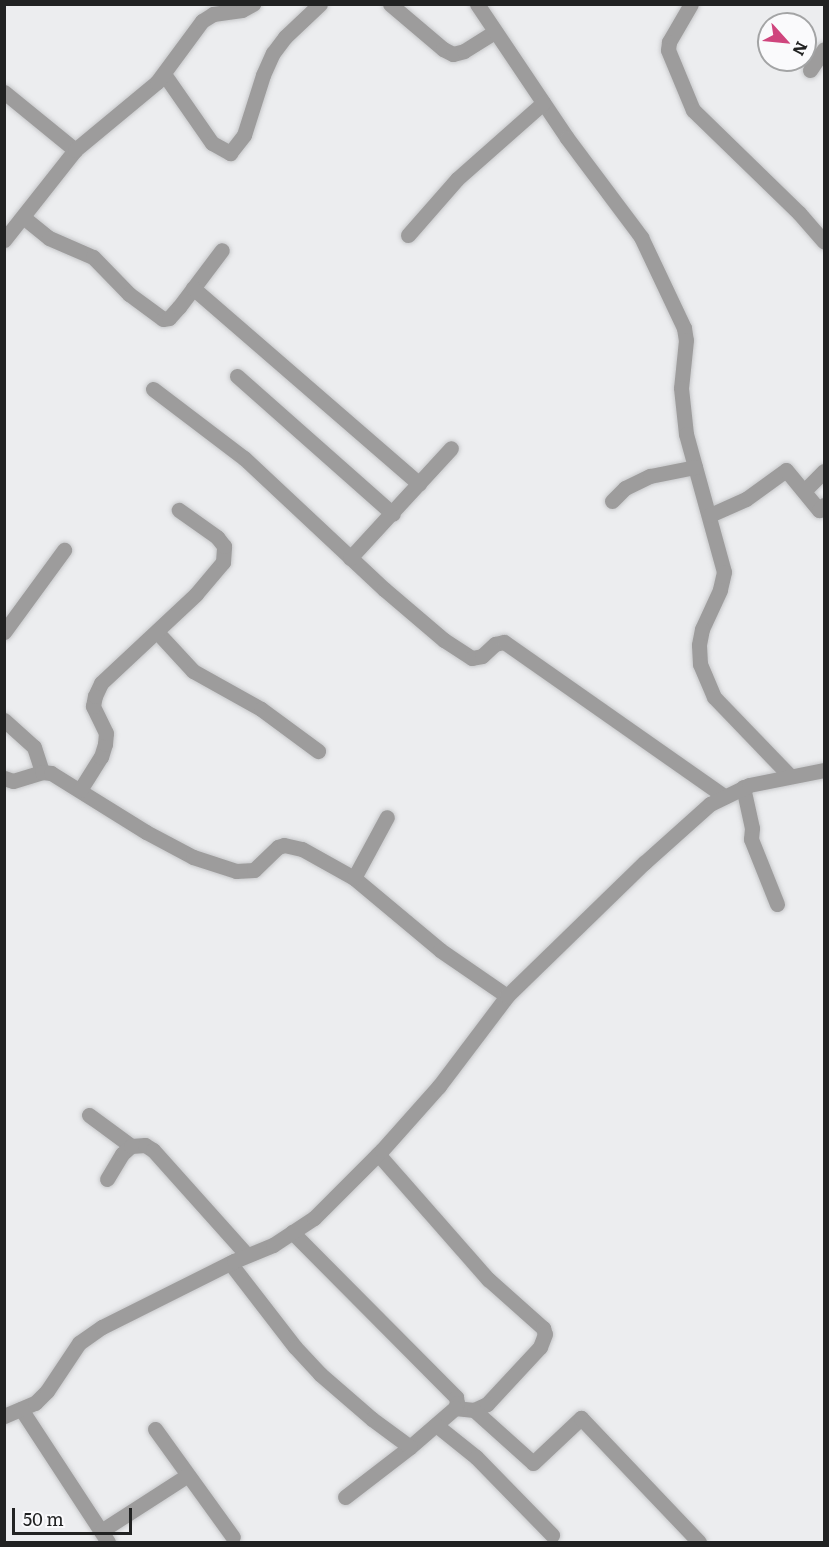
<!DOCTYPE html>
<html>
<head>
<meta charset="utf-8">
<style>
  body { margin:0 }
  #map { position:relative; width:829px; height:1547px; overflow:hidden; background:#ecedef; font-family:Literata,serif }
  div>[style] { position:absolute }
  .roads { filter:drop-shadow(0 0 2px #c7c8ca) drop-shadow(0 0 2px #c7c8ca) }
  .minor>* { height:15px; margin:-7.5px; padding:0 7.5px; transform-origin:7.5px; border-radius:7.5px; background:#9d9c9c }
  span { translate:-50% -50%; white-space:nowrap; text-align:center; line-height:1.15; -webkit-text-stroke:5px #fafafc; paint-order:stroke }
  .frame { position:absolute; inset:0; border:6px solid #212222; pointer-events:none }
  .north { position:absolute; left:757px; top:12px; width:60px; height:60px; box-sizing:border-box; background:#fafafc; border:2px solid #a3a4a5; border-radius:50%; rotate:117deg; font-size:16px; font-weight:700; line-height:24px; text-align:center; color:#212222 }
  .north::after { content:''; display:block; margin:auto; width:21px; height:27px; background:#cf457d; clip-path:polygon(50% 0,100% 100%,50% 72%,0 100%) }
  .scale { position:absolute; left:12px; top:1508px; width:120px; height:27px; box-sizing:border-box; border:3px solid #212222; border-top:0; padding-left:8px; font-size:18px; line-height:21px; white-space:nowrap; color:#212222; -webkit-text-stroke:4px #fafafc; paint-order:stroke }
</style>
</head>
<body>
<div id="map">
  <div class="roads">
    <div class="minor">
      <div style="left:390px;top:4px;width:70px;rotate:40.3deg"></div>
      <div style="left:443px;top:49px;width:11px;rotate:27deg"></div>
      <div style="left:453px;top:54px;width:11px;rotate:-15deg"></div>
      <div style="left:464px;top:51px;width:36px;rotate:-32deg"></div>
      <div style="left:477px;top:4px;width:161px;rotate:56.1deg"></div>
      <div style="left:567px;top:138px;width:124px;rotate:53.2deg"></div>
      <div style="left:641px;top:237px;width:101px;rotate:64.7deg"></div>
      <div style="left:684px;top:328px;width:12px;rotate:81deg"></div>
      <div style="left:686px;top:340px;width:48px;rotate:95.9deg"></div>
      <div style="left:681px;top:388px;width:46px;rotate:83.8deg"></div>
      <div style="left:686px;top:434px;width:143px;rotate:74.6deg"></div>
      <div style="left:724px;top:572px;width:18px;rotate:103deg"></div>
      <div style="left:720px;top:590px;width:43px;rotate:114.8deg"></div>
      <div style="left:702px;top:629px;width:16px;rotate:101deg"></div>
      <div style="left:699px;top:645px;width:19px;rotate:87deg"></div>
      <div style="left:700px;top:664px;width:36px;rotate:67deg"></div>
      <div style="left:714px;top:697px;width:108px;rotate:46.1deg"></div>
      <div style="left:691px;top:4px;width:44px;rotate:120.1deg"></div>
      <div style="left:669px;top:42px;width:8px;rotate:97deg"></div>
      <div style="left:668px;top:50px;width:65px;rotate:67.4deg"></div>
      <div style="left:693px;top:110px;width:148px;rotate:44.2deg"></div>
      <div style="left:799px;top:213px;width:38px;rotate:49deg"></div>
      <div style="left:810px;top:70px;width:25px;rotate:-56deg"></div>
      <div style="left:164px;top:74px;width:84px;rotate:55.2deg"></div>
      <div style="left:212px;top:143px;width:21px;rotate:29deg"></div>
      <div style="left:230px;top:153px;width:23px;rotate:-52deg"></div>
      <div style="left:244px;top:135px;width:63px;rotate:-72.4deg"></div>
      <div style="left:263px;top:75px;width:24px;rotate:-66deg"></div>
      <div style="left:273px;top:53px;width:20px;rotate:-53deg"></div>
      <div style="left:285px;top:37px;width:48px;rotate:-43.3deg"></div>
      <div style="left:4px;top:92px;width:92px;rotate:39.2deg"></div>
      <div style="left:23px;top:217px;width:33px;rotate:39deg"></div>
      <div style="left:49px;top:238px;width:48px;rotate:23.4deg"></div>
      <div style="left:93px;top:257px;width:52px;rotate:45.8deg"></div>
      <div style="left:129px;top:294px;width:42px;rotate:36.3deg"></div>
      <div style="left:163px;top:319px;width:6px;rotate:-9deg"></div>
      <div style="left:169px;top:318px;width:15px;rotate:-48deg"></div>
      <div style="left:179px;top:307px;width:71px;rotate:-53deg"></div>
      <div style="left:408px;top:235px;width:74px;rotate:-48.8deg"></div>
      <div style="left:457px;top:179px;width:115px;rotate:-41.5deg"></div>
      <div style="left:4px;top:240px;width:115px;rotate:-51.7deg"></div>
      <div style="left:75px;top:150px;width:107px;rotate:-39.7deg"></div>
      <div style="left:157px;top:82px;width:76px;rotate:-53.6deg"></div>
      <div style="left:202px;top:21px;width:13px;rotate:-32deg"></div>
      <div style="left:213px;top:14px;width:29px;rotate:-8deg"></div>
      <div style="left:242px;top:10px;width:13px;rotate:-29deg"></div>
      <div style="left:193px;top:288px;width:299px;rotate:40.9deg"></div>
      <div style="left:237px;top:376px;width:208px;rotate:41.5deg"></div>
      <div style="left:153px;top:389px;width:114px;rotate:37.2deg"></div>
      <div style="left:244px;top:458px;width:192px;rotate:43.1deg"></div>
      <div style="left:384px;top:589px;width:79px;rotate:40.4deg"></div>
      <div style="left:444px;top:640px;width:33px;rotate:33deg"></div>
      <div style="left:472px;top:658px;width:10px;rotate:-11deg"></div>
      <div style="left:482px;top:656px;width:18px;rotate:-43deg"></div>
      <div style="left:495px;top:644px;width:9px;rotate:-13deg"></div>
      <div style="left:504px;top:642px;width:269px;rotate:35deg"></div>
      <div style="left:805px;top:490px;width:27px;rotate:-45deg"></div>
      <div style="left:612px;top:501px;width:18px;rotate:-45deg"></div>
      <div style="left:625px;top:488px;width:28px;rotate:-26deg"></div>
      <div style="left:650px;top:476px;width:46px;rotate:-11.3deg"></div>
      <div style="left:710px;top:515px;width:39px;rotate:-24deg"></div>
      <div style="left:746px;top:499px;width:49px;rotate:-35.9deg"></div>
      <div style="left:786px;top:470px;width:52px;rotate:50.5deg"></div>
      <div style="left:819px;top:510px;width:7px;rotate:-45deg"></div>
      <div style="left:350px;top:558px;width:149px;rotate:-47.4deg"></div>
      <div style="left:4px;top:632px;width:102px;rotate:-53.8deg"></div>
      <div style="left:157px;top:632px;width:53px;rotate:47.3deg"></div>
      <div style="left:193px;top:671px;width:78px;rotate:29.2deg"></div>
      <div style="left:261px;top:709px;width:71px;rotate:36.4deg"></div>
      <div style="left:4px;top:720px;width:40px;rotate:42deg"></div>
      <div style="left:34px;top:747px;width:26px;rotate:72deg"></div>
      <div style="left:4px;top:778px;width:9px;rotate:18deg"></div>
      <div style="left:13px;top:781px;width:30px;rotate:-17deg"></div>
      <div style="left:42px;top:772px;width:9px;rotate:6deg"></div>
      <div style="left:51px;top:773px;width:112px;rotate:31.8deg"></div>
      <div style="left:146px;top:832px;width:53px;rotate:28deg"></div>
      <div style="left:193px;top:857px;width:45px;rotate:18deg"></div>
      <div style="left:236px;top:871px;width:18px;rotate:-3deg"></div>
      <div style="left:254px;top:870px;width:33px;rotate:-44deg"></div>
      <div style="left:278px;top:847px;width:6px;rotate:-18deg"></div>
      <div style="left:284px;top:845px;width:18px;rotate:13deg"></div>
      <div style="left:302px;top:849px;width:60px;rotate:29.1deg"></div>
      <div style="left:354px;top:878px;width:112px;rotate:39.9deg"></div>
      <div style="left:440px;top:950px;width:81px;rotate:34.5deg"></div>
      <div style="left:743px;top:787px;width:42px;rotate:77.6deg"></div>
      <div style="left:752px;top:828px;width:11px;rotate:95deg"></div>
      <div style="left:751px;top:839px;width:70px;rotate:68.2deg"></div>
      <div style="left:80px;top:790px;width:39px;rotate:-58deg"></div>
      <div style="left:101px;top:757px;width:14px;rotate:-73deg"></div>
      <div style="left:105px;top:744px;width:11px;rotate:-85deg"></div>
      <div style="left:106px;top:733px;width:30px;rotate:-116deg"></div>
      <div style="left:93px;top:706px;width:10px;rotate:-79deg"></div>
      <div style="left:95px;top:696px;width:14px;rotate:-65deg"></div>
      <div style="left:101px;top:683px;width:130px;rotate:-43.1deg"></div>
      <div style="left:196px;top:594px;width:42px;rotate:-49.8deg"></div>
      <div style="left:223px;top:562px;width:16px;rotate:-86deg"></div>
      <div style="left:224px;top:546px;width:11px;rotate:-128deg"></div>
      <div style="left:217px;top:537px;width:47px;rotate:-144.6deg"></div>
      <div style="left:354px;top:878px;width:69px;rotate:-61.6deg"></div>
      <div style="left:89px;top:1115px;width:52px;rotate:36.4deg"></div>
      <div style="left:378px;top:1154px;width:167px;rotate:48.7deg"></div>
      <div style="left:488px;top:1279px;width:74px;rotate:41.7deg"></div>
      <div style="left:543px;top:1328px;width:6px;rotate:72deg"></div>
      <div style="left:545px;top:1334px;width:14px;rotate:111deg"></div>
      <div style="left:540px;top:1347px;width:78px;rotate:132.9deg"></div>
      <div style="left:487px;top:1404px;width:14px;rotate:155deg"></div>
      <div style="left:474px;top:1410px;width:19px;rotate:-174deg"></div>
      <div style="left:107px;top:1179px;width:29px;rotate:-59deg"></div>
      <div style="left:122px;top:1154px;width:12px;rotate:-42deg"></div>
      <div style="left:131px;top:1146px;width:14px;rotate:-4deg"></div>
      <div style="left:145px;top:1145px;width:9px;rotate:32deg"></div>
      <div style="left:153px;top:1150px;width:141px;rotate:48.2deg"></div>
      <div style="left:292px;top:1232px;width:233px;rotate:45.2deg"></div>
      <div style="left:456px;top:1397px;width:6px;rotate:81deg"></div>
      <div style="left:457px;top:1403px;width:5px;rotate:112deg"></div>
      <div style="left:455px;top:1408px;width:60px;rotate:139.1deg"></div>
      <div style="left:410px;top:1447px;width:82px;rotate:142.4deg"></div>
      <div style="left:230px;top:1263px;width:106px;rotate:52.3deg"></div>
      <div style="left:295px;top:1347px;width:37px;rotate:47deg"></div>
      <div style="left:320px;top:1374px;width:69px;rotate:40.9deg"></div>
      <div style="left:372px;top:1419px;width:47px;rotate:36.4deg"></div>
      <div style="left:21px;top:1409px;width:159px;rotate:56.8deg"></div>
      <div style="left:474px;top:1410px;width:79px;rotate:41.9deg"></div>
      <div style="left:533px;top:1463px;width:66px;rotate:-43.2deg"></div>
      <div style="left:581px;top:1418px;width:171px;rotate:46.4deg"></div>
      <div style="left:4px;top:1416px;width:34px;rotate:-23deg"></div>
      <div style="left:35px;top:1403px;width:17px;rotate:-45deg"></div>
      <div style="left:47px;top:1391px;width:58px;rotate:-56.3deg"></div>
      <div style="left:79px;top:1343px;width:28px;rotate:-35deg"></div>
      <div style="left:102px;top:1327px;width:148px;rotate:-26.6deg"></div>
      <div style="left:234px;top:1261px;width:42px;rotate:-22.3deg"></div>
      <div style="left:273px;top:1245px;width:49px;rotate:-33.4deg"></div>
      <div style="left:314px;top:1218px;width:96px;rotate:-45deg"></div>
      <div style="left:382px;top:1150px;width:86px;rotate:-48.3deg"></div>
      <div style="left:439px;top:1086px;width:113px;rotate:-52.9deg"></div>
      <div style="left:507px;top:996px;width:191px;rotate:-44.2deg"></div>
      <div style="left:644px;top:863px;width:89px;rotate:-41.8deg"></div>
      <div style="left:710px;top:804px;width:43px;rotate:-26deg"></div>
      <div style="left:749px;top:785px;width:76px;rotate:-11.3deg"></div>
      <div style="left:436px;top:1425px;width:51px;rotate:38.7deg"></div>
      <div style="left:476px;top:1457px;width:109px;rotate:45.7deg"></div>
      <div style="left:155px;top:1429px;width:133px;rotate:54.2deg"></div>
      <div style="left:101px;top:1531px;width:103px;rotate:-32.8deg"></div>
    </div>
  </div>
  <div class="frame"></div>
  <div class="north">N</div>
  <div class="scale">50 m</div>
</div>
</body>
</html>
